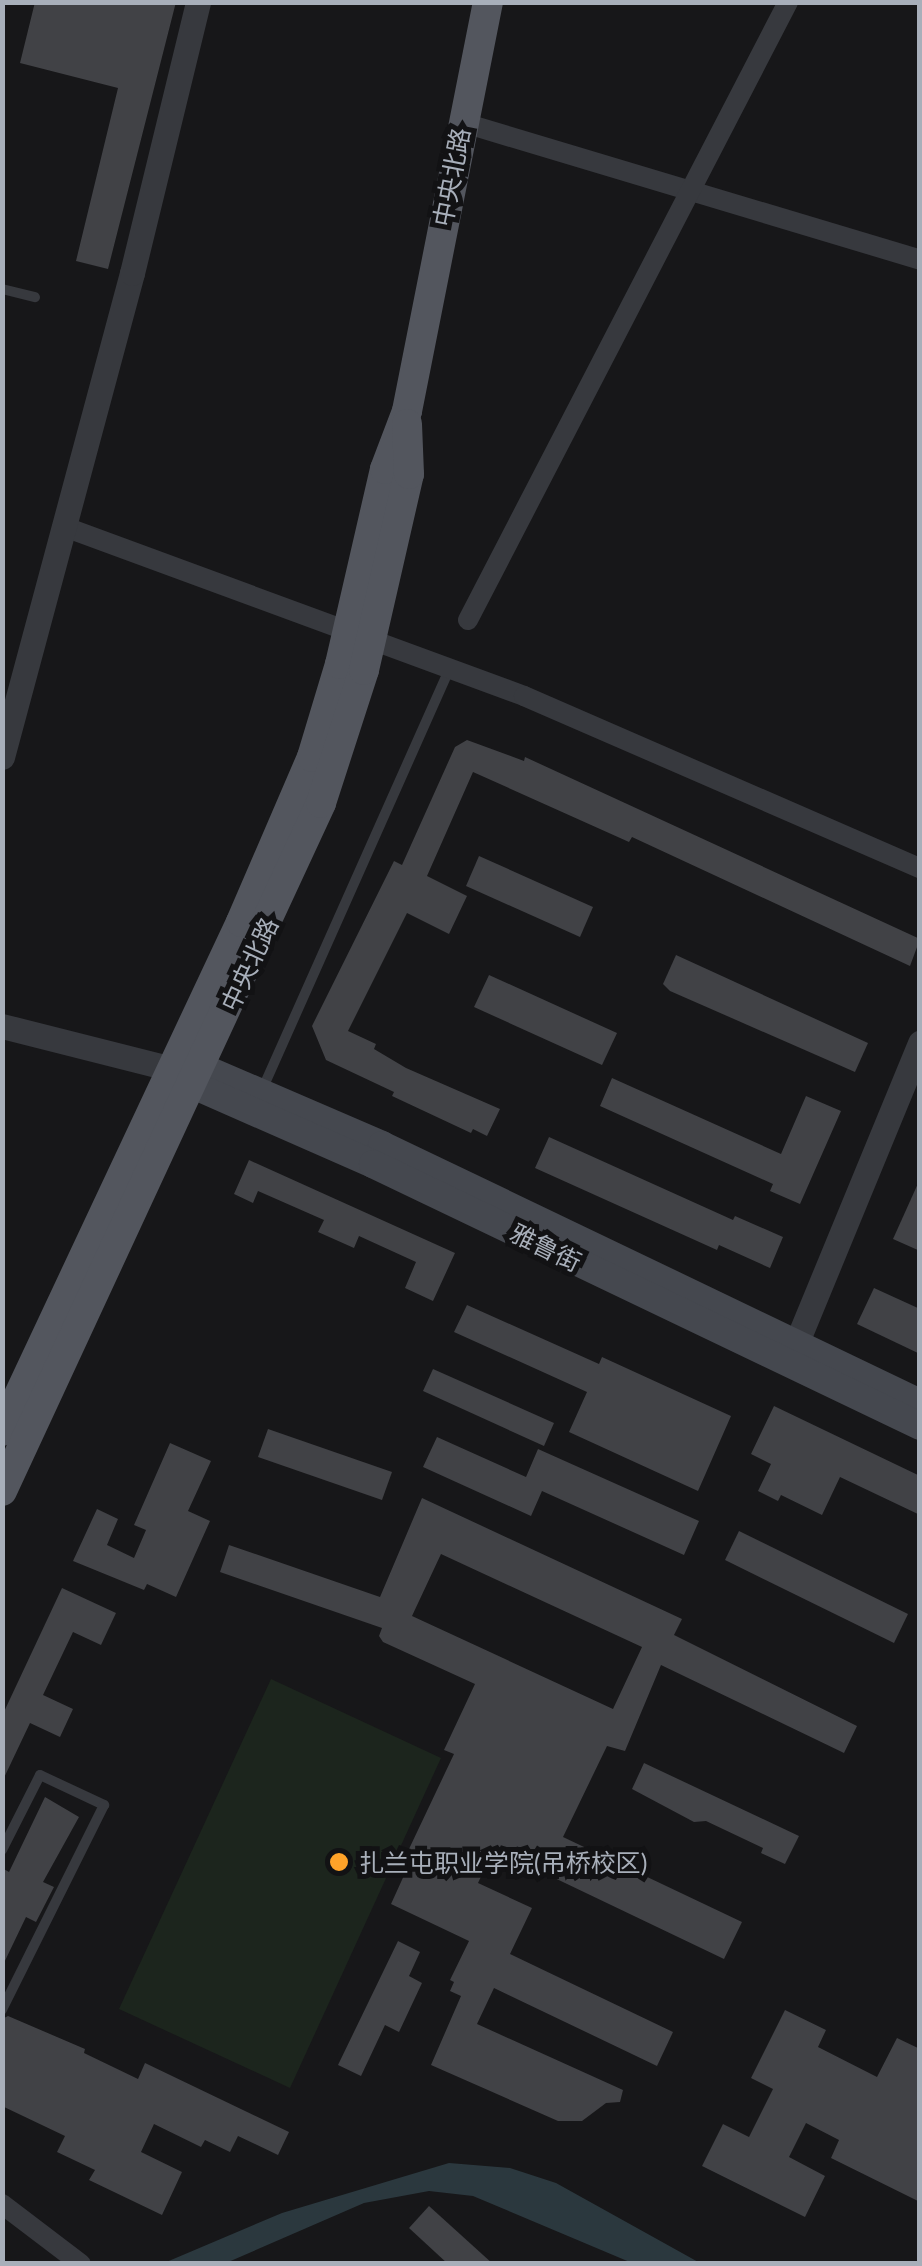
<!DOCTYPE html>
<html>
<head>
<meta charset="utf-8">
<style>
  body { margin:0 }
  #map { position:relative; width:922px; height:2266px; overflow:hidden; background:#171719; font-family:Lato,"Noto Sans SC",sans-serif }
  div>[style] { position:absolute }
  .green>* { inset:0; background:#1c251d }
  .water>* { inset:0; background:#2b383e }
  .building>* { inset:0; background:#414246 }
  .service>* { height:10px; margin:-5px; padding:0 5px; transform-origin:5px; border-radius:5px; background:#37393e }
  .minor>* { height:20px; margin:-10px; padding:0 10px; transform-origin:10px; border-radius:10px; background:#37393e }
  .tertiary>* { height:25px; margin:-12.5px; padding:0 12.5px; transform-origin:12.5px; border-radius:12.5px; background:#37393e }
  .secondary>* { height:28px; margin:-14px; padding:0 14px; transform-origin:14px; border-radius:14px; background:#45484f }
  .primary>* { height:30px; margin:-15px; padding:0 15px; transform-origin:15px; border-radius:15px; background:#53565e }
  .dots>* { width:28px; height:28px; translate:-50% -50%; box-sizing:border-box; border:5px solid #121214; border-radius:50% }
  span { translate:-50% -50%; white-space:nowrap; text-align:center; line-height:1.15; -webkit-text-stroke:10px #121214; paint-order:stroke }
  .street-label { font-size:25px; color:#a8afba }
  .poi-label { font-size:25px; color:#a8afba }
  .left { translate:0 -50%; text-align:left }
  .frame { position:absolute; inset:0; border:5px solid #a8afba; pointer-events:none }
</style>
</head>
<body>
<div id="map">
  <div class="green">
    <div style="clip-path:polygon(271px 1679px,441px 1758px,290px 2088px,119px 2009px)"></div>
  </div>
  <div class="water">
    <div style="clip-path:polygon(449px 2163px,510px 2168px,556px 2183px,700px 2263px,632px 2263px,473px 2196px,429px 2191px,364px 2203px,226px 2263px,164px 2263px,282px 2213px)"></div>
  </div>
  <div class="building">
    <div style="clip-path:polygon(35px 2px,176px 2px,108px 269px,76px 261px,118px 88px,20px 63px)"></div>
    <div style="clip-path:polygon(467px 740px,524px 761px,525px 757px,920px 939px,910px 966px,632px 837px,629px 842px,473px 772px,427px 876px,467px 896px,449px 934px,407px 913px,348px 1031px,376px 1044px,374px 1049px,406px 1068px,500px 1109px,487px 1136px,473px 1129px,471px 1133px,392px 1096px,394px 1092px,326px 1060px,312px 1026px,394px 861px,402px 865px,455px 747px)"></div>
    <div style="clip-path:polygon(479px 856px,593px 907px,580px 937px,466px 886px)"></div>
    <div style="clip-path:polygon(676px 955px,868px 1043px,855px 1072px,670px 991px,663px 984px)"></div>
    <div style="clip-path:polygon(489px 975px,617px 1033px,602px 1065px,474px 1007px)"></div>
    <div style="clip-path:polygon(612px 1078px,781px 1154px,806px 1096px,841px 1111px,800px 1204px,770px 1191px,773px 1184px,600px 1106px)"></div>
    <div style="clip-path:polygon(549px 1137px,733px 1220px,735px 1216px,783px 1237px,770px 1268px,719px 1245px,717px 1250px,535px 1168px)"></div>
    <div style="clip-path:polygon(249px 1160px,455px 1253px,433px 1301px,405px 1288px,416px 1262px,359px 1236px,354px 1248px,318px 1232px,324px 1220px,258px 1191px,253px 1203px,234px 1194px)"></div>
    <div style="clip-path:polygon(920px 1179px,920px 1251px,893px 1239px)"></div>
    <div style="clip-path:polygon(874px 1288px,920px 1309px,920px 1354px,857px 1324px)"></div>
    <div style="clip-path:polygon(467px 1305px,599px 1364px,602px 1357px,731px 1416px,698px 1491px,569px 1432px,587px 1392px,454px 1332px)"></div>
    <div style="clip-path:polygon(433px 1369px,554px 1423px,544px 1446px,423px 1391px)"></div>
    <div style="clip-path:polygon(774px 1406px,920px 1476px,920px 1515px,840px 1477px,822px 1515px,781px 1495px,778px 1501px,758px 1491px,771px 1464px,751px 1454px)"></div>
    <div style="clip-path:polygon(268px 1429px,392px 1472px,382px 1500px,258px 1457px)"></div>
    <div style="clip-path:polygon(437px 1437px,526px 1477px,538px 1449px,699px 1521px,684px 1555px,542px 1491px,531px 1516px,423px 1467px)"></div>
    <div style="clip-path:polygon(170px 1443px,211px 1461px,188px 1511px,210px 1521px,176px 1597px,147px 1584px,144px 1590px,73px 1561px,97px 1509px,118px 1519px,107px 1545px,134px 1558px,146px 1530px,134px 1525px)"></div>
    <div style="clip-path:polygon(evenodd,422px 1498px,682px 1619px,674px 1635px,857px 1726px,844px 1753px,661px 1665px,625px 1751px,607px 1746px,563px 1837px,742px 1922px,724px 1959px,494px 1849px,478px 1883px,532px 1908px,510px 1954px,673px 2032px,657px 2066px,494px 1988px,477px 2024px,623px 2090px,620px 2102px,606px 2103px,582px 2121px,558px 2121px,431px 2065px,461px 1996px,450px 1991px,454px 1982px,450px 1980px,469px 1941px,391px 1904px,406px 1871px,400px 1868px,454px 1754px,444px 1750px,475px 1684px,383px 1642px,379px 1636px,382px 1628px,220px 1572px,229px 1545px,380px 1597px,422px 1498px,441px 1554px,642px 1647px,613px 1709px,412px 1616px,441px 1554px)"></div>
    <div style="clip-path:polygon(739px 1531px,908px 1614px,894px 1643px,725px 1560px)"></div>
    <div style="clip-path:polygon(62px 1588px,116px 1613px,101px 1645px,73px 1632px,43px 1695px,73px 1709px,60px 1737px,30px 1723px,2px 1782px,2px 1716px)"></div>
    <div style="clip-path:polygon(644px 1763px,799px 1836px,785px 1864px,761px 1853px,763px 1848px,706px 1821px,694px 1822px,632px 1789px)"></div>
    <div style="clip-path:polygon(45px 1797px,79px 1817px,43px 1882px,54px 1887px,36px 1922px,26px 1917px,2px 1967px,2px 1868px,9px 1872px)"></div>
    <div style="clip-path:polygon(398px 1941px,420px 1952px,409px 1976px,422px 1983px,399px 2032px,385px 2025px,361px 2076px,338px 2065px)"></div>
    <div style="clip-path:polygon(785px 2010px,826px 2030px,818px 2047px,877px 2077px,897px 2038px,920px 2049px,920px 2202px,831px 2158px,839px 2140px,806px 2123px,789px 2157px,825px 2176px,805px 2217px,702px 2166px,723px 2124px,749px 2137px,773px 2089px,751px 2078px)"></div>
    <div style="clip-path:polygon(8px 2016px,85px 2049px,84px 2053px,138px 2079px,145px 2063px,289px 2132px,278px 2155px,238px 2136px,230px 2152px,205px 2140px,201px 2147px,154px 2124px,141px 2152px,182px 2172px,162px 2215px,89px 2180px,95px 2170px,57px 2152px,65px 2136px,2px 2106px,2px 2019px)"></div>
    <div style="clip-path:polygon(429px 2206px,493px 2264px,448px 2264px,409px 2228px)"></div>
  </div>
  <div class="service">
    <div style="left:2px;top:289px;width:34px;rotate:14deg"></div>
    <div style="left:262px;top:1090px;width:463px;rotate:-66deg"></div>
    <div style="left:2px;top:1850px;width:84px;rotate:-63.1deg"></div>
    <div style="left:40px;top:1775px;width:71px;rotate:25.1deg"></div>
    <div style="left:104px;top:1805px;width:229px;rotate:116.5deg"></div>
  </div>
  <div class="minor">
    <div style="left:461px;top:122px;width:479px;rotate:16.7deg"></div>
    <div style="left:65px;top:527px;width:489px;rotate:20.2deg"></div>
    <div style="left:524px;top:696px;width:432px;rotate:23.5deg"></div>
    <div style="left:468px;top:620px;width:696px;rotate:-62.62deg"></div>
    <div style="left:2px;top:2204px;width:99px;rotate:37.2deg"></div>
  </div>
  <div class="tertiary">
    <div style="left:2px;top:757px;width:501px;rotate:-74.97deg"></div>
    <div style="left:132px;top:273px;width:279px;rotate:-76.3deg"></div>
    <div style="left:2px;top:1026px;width:175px;rotate:14.2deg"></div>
    <div style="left:796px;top:1344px;width:326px;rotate:-67.6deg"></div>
  </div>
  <div class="secondary">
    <div style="left:176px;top:1069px;width:25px;rotate:-5deg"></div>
    <div style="left:201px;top:1067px;width:197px;rotate:23.3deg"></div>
    <div style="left:382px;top:1145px;width:597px;rotate:25.62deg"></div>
    <div style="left:173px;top:1070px;width:25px;rotate:37deg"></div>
    <div style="left:193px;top:1085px;width:197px;rotate:23.7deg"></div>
    <div style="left:373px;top:1164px;width:607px;rotate:25.59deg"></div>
  </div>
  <div class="primary">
    <div style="left:2px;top:1431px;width:562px;rotate:-64.85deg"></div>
    <div style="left:241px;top:922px;width:180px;rotate:-66.7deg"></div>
    <div style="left:312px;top:757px;width:97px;rotate:-73.2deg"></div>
    <div style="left:340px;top:664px;width:200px;rotate:-77deg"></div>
    <div style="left:385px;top:469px;width:62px;rotate:-69.2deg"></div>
    <div style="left:407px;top:411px;width:417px;rotate:-78.8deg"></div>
    <div style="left:2px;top:1491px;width:758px;rotate:-65.12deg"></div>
    <div style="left:321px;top:803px;width:140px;rotate:-72.1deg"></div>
    <div style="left:364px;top:670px;width:201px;rotate:-77.1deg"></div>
    <div style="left:409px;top:474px;width:50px;rotate:-92.3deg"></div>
  </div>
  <div class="dots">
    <div style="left:339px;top:1862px;background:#ffa329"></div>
  </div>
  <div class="street-label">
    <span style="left:451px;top:177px;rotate:-79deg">中央北路</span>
    <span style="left:249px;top:964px;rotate:-65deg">中央北路</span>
    <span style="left:546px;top:1247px;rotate:26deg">雅鲁街</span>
  </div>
  <div class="poi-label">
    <span class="left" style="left:359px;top:1862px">扎兰屯职业学院(吊桥校区)</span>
  </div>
  <div class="frame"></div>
</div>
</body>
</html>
